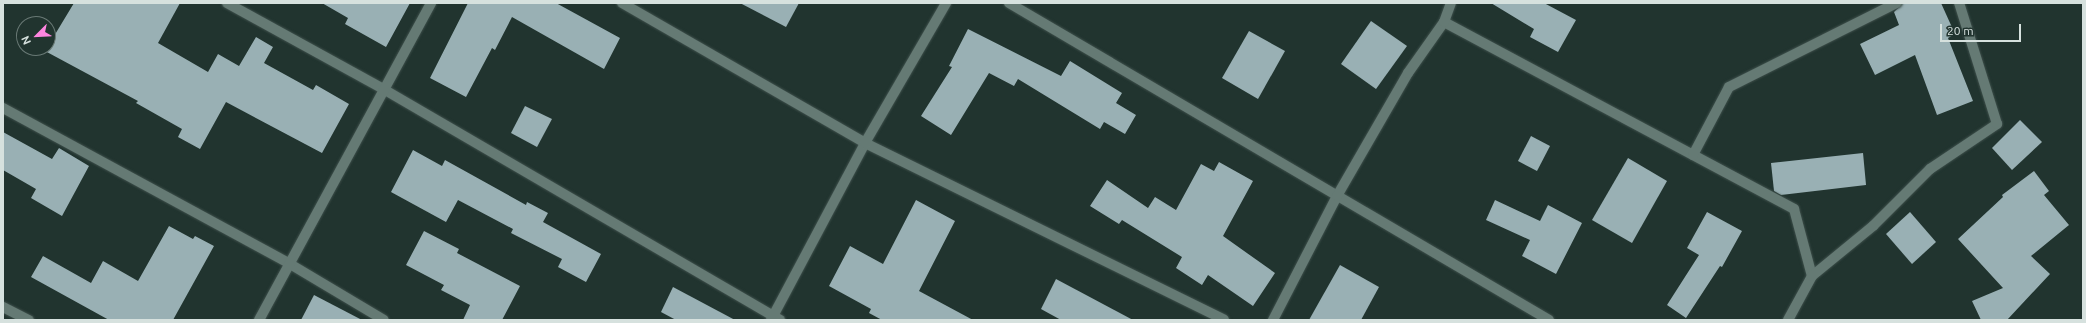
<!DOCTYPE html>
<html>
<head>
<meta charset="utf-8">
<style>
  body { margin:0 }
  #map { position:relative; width:2086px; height:323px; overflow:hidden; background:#21342f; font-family:Ubuntu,sans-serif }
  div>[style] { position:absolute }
  .building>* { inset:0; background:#99b0b4 }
  .roads { filter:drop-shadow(0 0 1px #3e4f4b) drop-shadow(0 0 1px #3e4f4b) }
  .minor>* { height:10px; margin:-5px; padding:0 5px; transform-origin:5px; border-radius:5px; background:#657a74 }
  span { translate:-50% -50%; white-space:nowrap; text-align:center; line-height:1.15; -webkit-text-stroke:4px #21342f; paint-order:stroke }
  .frame { position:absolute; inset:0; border:4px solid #d6e1de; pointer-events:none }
  .north { position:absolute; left:16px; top:16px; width:40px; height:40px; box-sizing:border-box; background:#21342f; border:1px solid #697975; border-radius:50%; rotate:246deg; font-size:11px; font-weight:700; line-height:16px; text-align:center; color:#d6e1de }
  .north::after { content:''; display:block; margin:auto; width:14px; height:18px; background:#fe85df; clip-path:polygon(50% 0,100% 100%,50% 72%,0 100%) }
  .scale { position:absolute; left:1940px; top:24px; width:81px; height:18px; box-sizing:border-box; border:2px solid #d6e1de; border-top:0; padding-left:5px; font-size:12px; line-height:14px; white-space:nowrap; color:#d6e1de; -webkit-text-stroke:3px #21342f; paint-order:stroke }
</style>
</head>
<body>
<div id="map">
  <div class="building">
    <div style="clip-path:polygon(74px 3px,180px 3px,158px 43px,208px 72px,218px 54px,239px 66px,256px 37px,273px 47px,264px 63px,313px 90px,316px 85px,349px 104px,322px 153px,226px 102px,200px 149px,178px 137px,182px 129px,136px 103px,138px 101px,45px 51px)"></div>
    <div style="clip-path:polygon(322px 3px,410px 3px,386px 47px,345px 24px,348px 18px)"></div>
    <div style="clip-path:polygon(468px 3px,556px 3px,620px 38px,604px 69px,512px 17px,495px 50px,492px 48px,466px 97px,430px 78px)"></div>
    <div style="clip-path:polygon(740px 3px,799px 3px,786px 27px)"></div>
    <div style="clip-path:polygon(1491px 3px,1544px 3px,1576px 20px,1558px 52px,1530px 37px,1534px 29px)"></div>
    <div style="clip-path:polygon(1903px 3px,1941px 3px,1955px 34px,1948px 38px,1973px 101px,1937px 115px,1915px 55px,1875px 75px,1860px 44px,1899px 25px,1894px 12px)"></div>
    <div style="clip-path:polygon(1371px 21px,1407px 46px,1376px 89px,1341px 64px)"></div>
    <div style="clip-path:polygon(968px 29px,1061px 76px,1070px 61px,1122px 93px,1116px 103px,1136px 115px,1125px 134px,1104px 122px,1100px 129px,1018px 79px,1014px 86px,989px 73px,951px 135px,921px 116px,952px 67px,949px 66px)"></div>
    <div style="clip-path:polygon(1249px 31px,1285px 51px,1258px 99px,1222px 78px)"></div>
    <div style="clip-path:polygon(525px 106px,552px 119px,537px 147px,511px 133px)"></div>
    <div style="clip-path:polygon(2020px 120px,2042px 142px,2012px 170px,1992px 148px)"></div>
    <div style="clip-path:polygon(3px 132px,52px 159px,59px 148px,89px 166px,62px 216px,31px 198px,36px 189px,3px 170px)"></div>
    <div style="clip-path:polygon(1531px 136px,1550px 146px,1537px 171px,1518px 161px)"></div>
    <div style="clip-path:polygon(413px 150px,442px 166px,445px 160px,526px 205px,527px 202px,548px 213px,543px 222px,601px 254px,586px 282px,558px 267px,562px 259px,511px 233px,513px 229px,458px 200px,446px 222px,391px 192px)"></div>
    <div style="clip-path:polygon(1863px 153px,1866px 185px,1781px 195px,1774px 191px,1771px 163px)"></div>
    <div style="clip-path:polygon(1628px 158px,1667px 181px,1632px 243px,1592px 220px)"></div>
    <div style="clip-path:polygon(1219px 162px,1253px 181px,1223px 236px,1275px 273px,1253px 306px,1208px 275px,1202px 285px,1176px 268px,1182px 257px,1122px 220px,1119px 224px,1090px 206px,1107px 180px,1148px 208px,1155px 197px,1176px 210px,1201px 164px,1214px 171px)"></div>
    <div style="clip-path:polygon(2034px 171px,2049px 191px,2044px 195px,2069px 225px,2031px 256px,2050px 274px,2007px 320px,1981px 320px,1972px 301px,2003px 288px,1958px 239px,2003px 197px,2002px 195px)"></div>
    <div style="clip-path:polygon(916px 200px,955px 221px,919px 291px,973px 320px,882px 320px,869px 313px,871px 309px,829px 286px,850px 246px,883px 264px)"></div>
    <div style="clip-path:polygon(1495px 200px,1540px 221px,1548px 205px,1582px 223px,1556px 274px,1522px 256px,1530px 240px,1486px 220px)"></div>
    <div style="clip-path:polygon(1707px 212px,1742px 231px,1722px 267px,1720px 266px,1686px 318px,1667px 305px,1699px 255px,1687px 248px)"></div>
    <div style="clip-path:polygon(1910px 212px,1936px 242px,1912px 264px,1886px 234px)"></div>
    <div style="clip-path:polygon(169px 226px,193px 239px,195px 236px,214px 246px,173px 320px,109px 320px,31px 277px,43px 256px,91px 283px,103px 261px,138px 281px)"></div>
    <div style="clip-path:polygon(424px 231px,459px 249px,457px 253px,520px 286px,502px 320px,463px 320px,470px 305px,441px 290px,444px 285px,406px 265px)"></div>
    <div style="clip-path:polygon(1340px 265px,1379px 287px,1361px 320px,1309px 320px)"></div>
    <div style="clip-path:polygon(1056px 279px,1133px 320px,1061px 320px,1041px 309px)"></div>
    <div style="clip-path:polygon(673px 287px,735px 320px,676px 320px,661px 312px)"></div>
    <div style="clip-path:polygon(314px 295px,362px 320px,301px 320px)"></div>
  </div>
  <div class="roads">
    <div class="minor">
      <div style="left:227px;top:3px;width:180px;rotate:28.8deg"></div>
      <div style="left:385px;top:90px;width:457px;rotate:30.2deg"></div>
      <div style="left:622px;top:3px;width:280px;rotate:29.9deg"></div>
      <div style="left:865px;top:143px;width:400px;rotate:26.2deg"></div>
      <div style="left:1009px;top:3px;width:626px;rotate:30.41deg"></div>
      <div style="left:1444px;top:22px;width:397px;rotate:28.1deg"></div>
      <div style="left:1794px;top:209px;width:69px;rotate:75deg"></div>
      <div style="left:3px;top:108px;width:327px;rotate:28.5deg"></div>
      <div style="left:290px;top:264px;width:109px;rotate:30.8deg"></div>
      <div style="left:1693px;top:155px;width:77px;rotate:-62.1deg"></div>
      <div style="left:1729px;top:87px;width:188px;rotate:-26.6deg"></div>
      <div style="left:3px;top:307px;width:29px;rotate:27deg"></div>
      <div style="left:259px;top:320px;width:361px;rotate:-61.5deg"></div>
      <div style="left:771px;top:320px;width:200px;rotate:-62deg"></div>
      <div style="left:865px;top:143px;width:162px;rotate:-59.9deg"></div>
      <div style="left:1273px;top:320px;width:140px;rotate:-62.7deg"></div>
      <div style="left:1337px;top:196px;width:142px;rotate:-60deg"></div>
      <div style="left:1408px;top:73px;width:62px;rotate:-54.8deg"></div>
      <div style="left:1444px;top:22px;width:20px;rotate:-70deg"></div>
      <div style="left:1788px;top:320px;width:50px;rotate:-61.4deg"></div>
      <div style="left:1812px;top:276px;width:79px;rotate:-39.3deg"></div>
      <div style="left:1873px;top:226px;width:81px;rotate:-45deg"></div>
      <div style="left:1930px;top:169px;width:81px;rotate:-33.9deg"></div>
      <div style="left:1997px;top:124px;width:127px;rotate:-107.4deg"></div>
    </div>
  </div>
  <div class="frame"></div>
  <div class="north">N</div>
  <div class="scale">20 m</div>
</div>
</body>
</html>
